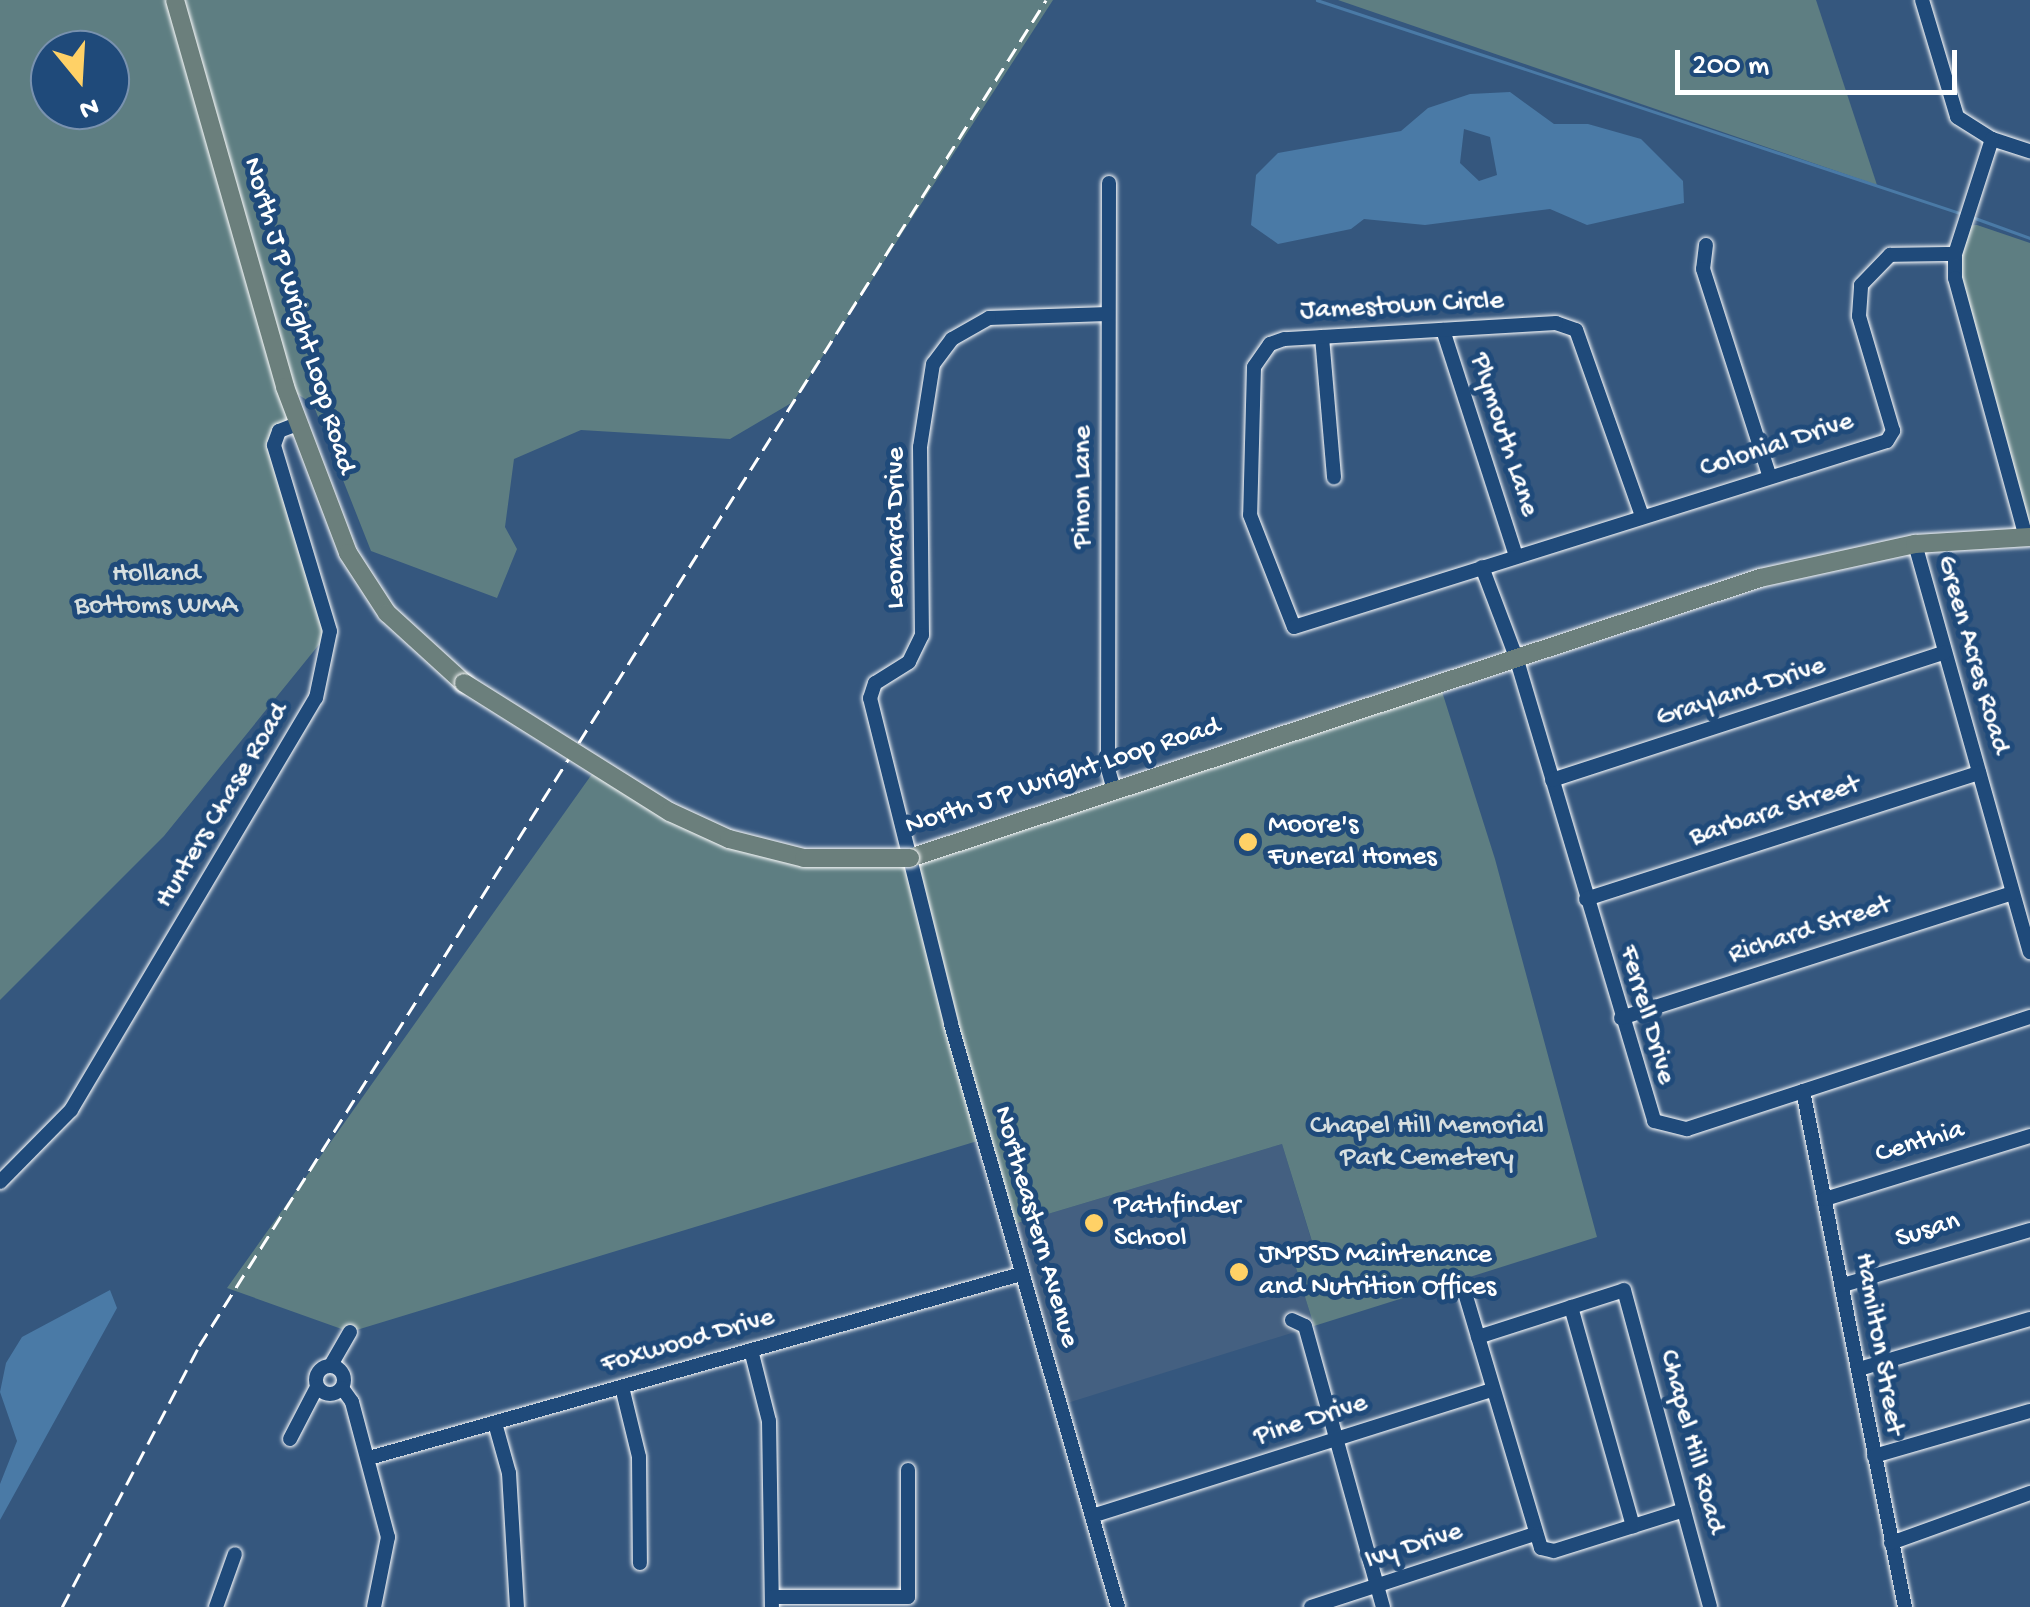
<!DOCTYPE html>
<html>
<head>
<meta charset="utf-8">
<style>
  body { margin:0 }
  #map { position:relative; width:2030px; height:1607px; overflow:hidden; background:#35577e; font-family:"Gochi Hand",sans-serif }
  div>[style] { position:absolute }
  .built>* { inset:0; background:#446081 }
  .green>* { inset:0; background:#5e7e82 }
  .water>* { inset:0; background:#4a7aa6 }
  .stream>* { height:2.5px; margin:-1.25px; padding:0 1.25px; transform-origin:1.25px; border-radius:1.25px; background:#4a7aa6 }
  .roads { filter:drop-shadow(0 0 2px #fff) drop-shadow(0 0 2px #fff) }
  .minor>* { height:14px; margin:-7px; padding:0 7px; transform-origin:7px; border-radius:7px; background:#1f4a7a }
  .minor>.ring { margin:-7px; padding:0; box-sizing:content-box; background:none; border:14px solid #1f4a7a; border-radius:50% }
  .major>* { height:18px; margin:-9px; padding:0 9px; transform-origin:9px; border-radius:9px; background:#6b7f7c }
  .rail>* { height:2.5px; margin-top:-1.25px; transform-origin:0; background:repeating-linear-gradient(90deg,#fff 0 15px,transparent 0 23px) }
  .bridges { filter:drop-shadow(0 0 2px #fff) drop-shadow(0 0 2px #fff) }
  .major-bridge>* { height:18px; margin:-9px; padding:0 9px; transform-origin:9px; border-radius:9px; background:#6b7f7c }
  .dots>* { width:28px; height:28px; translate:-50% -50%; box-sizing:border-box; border:5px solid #1f4a7a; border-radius:50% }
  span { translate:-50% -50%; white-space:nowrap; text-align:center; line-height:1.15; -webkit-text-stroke:10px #1f4a7a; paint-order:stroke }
  .street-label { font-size:28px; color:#fff }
  .park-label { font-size:28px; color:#d7dfe0 }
  .poi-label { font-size:28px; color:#fff }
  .left { translate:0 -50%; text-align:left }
  .north { position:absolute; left:30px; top:30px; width:100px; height:100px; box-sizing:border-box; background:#1f4a7a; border:2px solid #7992af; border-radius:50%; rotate:162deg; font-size:28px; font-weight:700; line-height:40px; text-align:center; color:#fff }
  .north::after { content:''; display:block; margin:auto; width:35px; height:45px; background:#ffd166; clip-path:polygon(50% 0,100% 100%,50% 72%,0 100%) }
  .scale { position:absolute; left:1675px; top:50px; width:282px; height:45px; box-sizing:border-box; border:5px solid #fff; border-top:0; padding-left:12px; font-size:30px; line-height:35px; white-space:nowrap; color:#fff; -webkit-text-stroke:8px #1f4a7a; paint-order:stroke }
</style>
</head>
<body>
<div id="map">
  <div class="built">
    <div style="clip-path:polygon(1282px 1144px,1315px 1252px,1293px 1258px,1314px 1326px,1061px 1405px,1008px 1226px)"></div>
  </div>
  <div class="green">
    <div style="clip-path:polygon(evenodd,0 0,1053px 0,793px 402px,730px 439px,581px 430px,514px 459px,505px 527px,517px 549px,497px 598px,371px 551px,313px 404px,286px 387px,297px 423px,274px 445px,330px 631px,164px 836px,0 1000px,0 0,50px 50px,110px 50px,110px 110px,50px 110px,50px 50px)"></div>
    <div style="clip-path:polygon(1338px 0,1816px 0,1877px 185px)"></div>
    <div style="clip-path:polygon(1977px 225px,2030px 243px,2030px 537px,1958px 298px,1963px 226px)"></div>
    <div style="clip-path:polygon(1439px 682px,1495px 859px,1597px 1237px,1314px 1326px,1293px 1258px,1315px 1251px,1282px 1144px,1008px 1226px,984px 1139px,350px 1332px,227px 1288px,597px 767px,757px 848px,910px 858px)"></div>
  </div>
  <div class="water">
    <div style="clip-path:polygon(evenodd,1510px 92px,1554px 124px,1588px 124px,1641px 139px,1683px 181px,1684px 203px,1587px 225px,1550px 209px,1425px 225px,1364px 219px,1351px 229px,1278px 244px,1251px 225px,1256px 175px,1278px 153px,1401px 131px,1428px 108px,1470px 94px,1510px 92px,1464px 129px,1490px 137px,1497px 175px,1479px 181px,1460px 163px,1464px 129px)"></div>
    <div style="clip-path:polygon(110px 1290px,117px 1308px,0 1520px,0 1484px,17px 1441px,0 1392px,6px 1363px,22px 1337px)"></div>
  </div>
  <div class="stream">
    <div style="left:1317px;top:0;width:681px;rotate:18.33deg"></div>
    <div style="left:1975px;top:218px;width:59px;rotate:20deg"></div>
  </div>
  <div class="roads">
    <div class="minor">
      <div style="left:1922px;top:0;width:122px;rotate:73.3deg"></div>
      <div style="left:1957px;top:117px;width:41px;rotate:32.2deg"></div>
      <div style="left:1992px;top:139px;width:40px;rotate:18deg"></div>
      <div style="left:1992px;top:139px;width:121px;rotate:107.8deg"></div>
      <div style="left:1955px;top:254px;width:24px;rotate:90deg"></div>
      <div style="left:1955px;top:278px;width:269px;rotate:74.7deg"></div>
      <div style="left:1109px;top:183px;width:586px;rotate:90.1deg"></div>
      <div style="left:1108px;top:769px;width:22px;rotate:74deg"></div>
      <div style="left:1706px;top:245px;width:24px;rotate:97deg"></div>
      <div style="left:1703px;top:269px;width:216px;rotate:72.2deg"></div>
      <div style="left:1108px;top:314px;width:119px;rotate:178.1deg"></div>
      <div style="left:989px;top:318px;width:43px;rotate:150.4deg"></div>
      <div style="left:952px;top:339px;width:31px;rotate:127deg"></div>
      <div style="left:933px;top:364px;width:84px;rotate:98.9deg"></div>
      <div style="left:920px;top:447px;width:188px;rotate:89.4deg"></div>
      <div style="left:922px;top:635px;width:30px;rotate:116deg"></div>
      <div style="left:909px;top:662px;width:40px;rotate:148deg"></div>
      <div style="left:875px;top:683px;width:16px;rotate:108deg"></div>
      <div style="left:870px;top:698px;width:336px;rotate:76deg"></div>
      <div style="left:951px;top:1024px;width:606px;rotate:74.02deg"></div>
      <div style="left:1443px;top:330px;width:237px;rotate:72.1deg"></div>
      <div style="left:1322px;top:337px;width:141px;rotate:85.1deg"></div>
      <div style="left:1642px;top:516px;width:197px;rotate:-109.5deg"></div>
      <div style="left:1576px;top:330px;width:21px;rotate:-161deg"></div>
      <div style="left:1556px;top:323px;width:272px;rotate:176.6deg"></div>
      <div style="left:1284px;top:339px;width:15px;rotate:160deg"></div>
      <div style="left:1270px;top:344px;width:28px;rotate:125deg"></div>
      <div style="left:1254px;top:367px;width:148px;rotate:91.5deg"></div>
      <div style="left:1250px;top:515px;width:120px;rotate:68.6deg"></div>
      <div style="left:1294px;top:627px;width:621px;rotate:-17.41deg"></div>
      <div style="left:1887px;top:441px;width:12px;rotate:-59deg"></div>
      <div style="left:1893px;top:431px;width:120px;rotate:-106.5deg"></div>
      <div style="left:1859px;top:316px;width:31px;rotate:-86deg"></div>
      <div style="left:1861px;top:285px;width:42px;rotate:-46deg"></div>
      <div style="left:1890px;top:255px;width:65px;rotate:-0.9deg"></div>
      <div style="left:1915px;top:544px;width:424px;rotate:74.3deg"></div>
      <div style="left:1482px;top:567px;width:96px;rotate:69.3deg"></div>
      <div style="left:1516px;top:657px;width:484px;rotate:73.4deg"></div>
      <div style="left:1654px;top:1121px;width:34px;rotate:14deg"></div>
      <div style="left:1687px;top:1129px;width:361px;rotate:-18.1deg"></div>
      <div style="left:1552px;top:780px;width:413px;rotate:-18deg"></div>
      <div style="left:1586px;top:899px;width:413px;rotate:-17.8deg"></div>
      <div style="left:1621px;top:1018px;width:411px;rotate:-17.7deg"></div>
      <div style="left:1803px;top:1091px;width:526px;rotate:78.82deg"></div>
      <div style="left:0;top:1182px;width:101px;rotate:-45.4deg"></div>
      <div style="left:71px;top:1110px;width:479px;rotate:-59.3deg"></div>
      <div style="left:316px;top:698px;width:68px;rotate:-78.2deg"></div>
      <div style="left:330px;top:631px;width:194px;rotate:-106.8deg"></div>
      <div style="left:274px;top:445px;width:15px;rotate:-70deg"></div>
      <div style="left:279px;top:431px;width:22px;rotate:-21deg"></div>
      <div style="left:1825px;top:1199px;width:214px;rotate:-17.1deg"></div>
      <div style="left:1843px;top:1285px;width:195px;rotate:-16.4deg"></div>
      <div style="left:1465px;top:1293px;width:266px;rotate:73.4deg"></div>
      <div style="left:1541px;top:1548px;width:13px;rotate:13deg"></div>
      <div style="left:1554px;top:1551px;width:136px;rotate:-17.5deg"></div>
      <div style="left:1571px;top:1307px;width:228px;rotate:74.2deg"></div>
      <div style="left:1292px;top:1320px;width:14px;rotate:25deg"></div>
      <div style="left:1305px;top:1326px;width:292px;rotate:74.5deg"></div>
      <div style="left:1478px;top:1337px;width:153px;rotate:-17.8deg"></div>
      <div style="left:1624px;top:1290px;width:328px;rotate:74.8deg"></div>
      <div style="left:751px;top:1350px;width:73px;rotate:75.8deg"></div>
      <div style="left:769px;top:1421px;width:186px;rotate:89.1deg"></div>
      <div style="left:331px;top:1365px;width:38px;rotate:-60deg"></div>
      <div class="ring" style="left:316px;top:1366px;width:14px;height:14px"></div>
      <div style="left:1859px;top:1369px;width:178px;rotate:-16.3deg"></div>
      <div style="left:622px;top:1387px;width:72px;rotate:76.3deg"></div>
      <div style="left:639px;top:1457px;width:106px;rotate:89.5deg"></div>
      <div style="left:342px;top:1388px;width:17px;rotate:54deg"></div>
      <div style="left:352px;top:1402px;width:140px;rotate:75.1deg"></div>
      <div style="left:388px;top:1537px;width:71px;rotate:101.3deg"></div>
      <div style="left:495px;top:1423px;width:52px;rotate:74.4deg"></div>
      <div style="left:509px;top:1473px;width:134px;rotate:86.6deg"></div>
      <div style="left:290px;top:1439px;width:59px;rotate:-62.6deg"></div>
      <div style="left:1874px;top:1456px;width:162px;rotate:-16.1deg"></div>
      <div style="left:369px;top:1458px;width:677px;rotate:-15.76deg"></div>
      <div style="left:1092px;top:1516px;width:419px;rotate:-17.5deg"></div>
      <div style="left:1891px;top:1543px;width:148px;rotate:-19.8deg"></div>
      <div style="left:772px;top:1597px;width:136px"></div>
      <div style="left:908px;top:1597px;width:127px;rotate:-90deg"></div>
      <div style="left:216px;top:1607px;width:56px;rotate:-70.3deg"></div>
      <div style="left:1311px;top:1607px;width:235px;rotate:-18.1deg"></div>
    </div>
    <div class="major">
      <div style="left:175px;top:0;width:402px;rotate:74.1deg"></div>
      <div style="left:285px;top:387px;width:178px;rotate:69.2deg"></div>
      <div style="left:348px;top:553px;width:72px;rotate:57deg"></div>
      <div style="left:387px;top:613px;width:104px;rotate:42.3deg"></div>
      <div style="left:910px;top:858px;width:895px;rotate:-18.23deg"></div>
      <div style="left:1760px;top:578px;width:159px;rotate:-12.4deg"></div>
      <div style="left:1915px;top:544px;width:115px;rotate:-3.5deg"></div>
    </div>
  </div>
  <div class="rail">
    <div style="left:62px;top:1607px;width:295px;rotate:-62.3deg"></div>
    <div style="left:199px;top:1346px;width:1590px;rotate:-57.82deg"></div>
  </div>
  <div class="bridges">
    <div class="major-bridge">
      <div style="left:464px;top:683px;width:243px;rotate:32.1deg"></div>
      <div style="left:670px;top:812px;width:65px;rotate:24.6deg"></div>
      <div style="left:729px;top:839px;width:77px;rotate:14.2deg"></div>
      <div style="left:804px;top:858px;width:106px"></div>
    </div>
  </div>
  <div class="dots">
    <div style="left:1248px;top:842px;background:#ffd166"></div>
    <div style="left:1094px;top:1223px;background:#ffd166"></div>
    <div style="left:1239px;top:1272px;background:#ffd166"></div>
  </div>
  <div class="street-label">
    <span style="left:1402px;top:307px;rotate:-3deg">Jamestown Circle</span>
    <span style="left:298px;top:316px;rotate:73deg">North J P Wright Loop Road</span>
    <span style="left:1503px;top:435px;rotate:72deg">Plymouth Lane</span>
    <span style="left:1777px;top:446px;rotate:-18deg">Colonial Drive</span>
    <span style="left:1084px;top:487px;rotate:-90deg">Pinon Lane</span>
    <span style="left:897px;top:528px;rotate:-90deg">Leonard Drive</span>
    <span style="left:1972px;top:655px;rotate:74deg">Green Acres Road</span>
    <span style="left:1741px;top:693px;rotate:-18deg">Grayland Drive</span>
    <span style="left:1063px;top:777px;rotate:-18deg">North J P Wright Loop Road</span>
    <span style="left:223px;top:806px;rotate:-59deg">Hunters Chase Road</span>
    <span style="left:1775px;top:812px;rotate:-18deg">Barbara Street</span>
    <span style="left:1810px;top:931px;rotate:-18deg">Richard Street</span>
    <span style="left:1646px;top:1015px;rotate:74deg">Ferrell Drive</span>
    <span style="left:1920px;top:1143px;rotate:-17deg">Centhia</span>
    <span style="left:1035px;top:1227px;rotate:74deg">Northeastern Avenue</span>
    <span style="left:1928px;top:1231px;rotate:-18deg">Susan</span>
    <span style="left:688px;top:1342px;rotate:-16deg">Foxwood Drive</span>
    <span style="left:1878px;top:1344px;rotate:80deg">Hamilton Street</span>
    <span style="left:1311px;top:1421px;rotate:-18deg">Pine Drive</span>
    <span style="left:1691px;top:1442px;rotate:75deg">Chapel Hill Road</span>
    <span style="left:1414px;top:1547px;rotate:-18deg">Ivy Drive</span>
  </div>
  <div class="park-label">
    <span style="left:156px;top:591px">Holland<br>Bottoms WMA</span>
    <span style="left:1427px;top:1143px">Chapel Hill Memorial<br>Park Cemetery</span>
  </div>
  <div class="poi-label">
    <span class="left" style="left:1268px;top:842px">Moore's<br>Funeral Homes</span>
    <span class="left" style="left:1114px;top:1223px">Pathfinder<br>School</span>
    <span class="left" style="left:1259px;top:1272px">JNPSD Maintenance<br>and Nutrition Offices</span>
  </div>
  <div class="north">N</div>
  <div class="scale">200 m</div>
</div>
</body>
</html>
